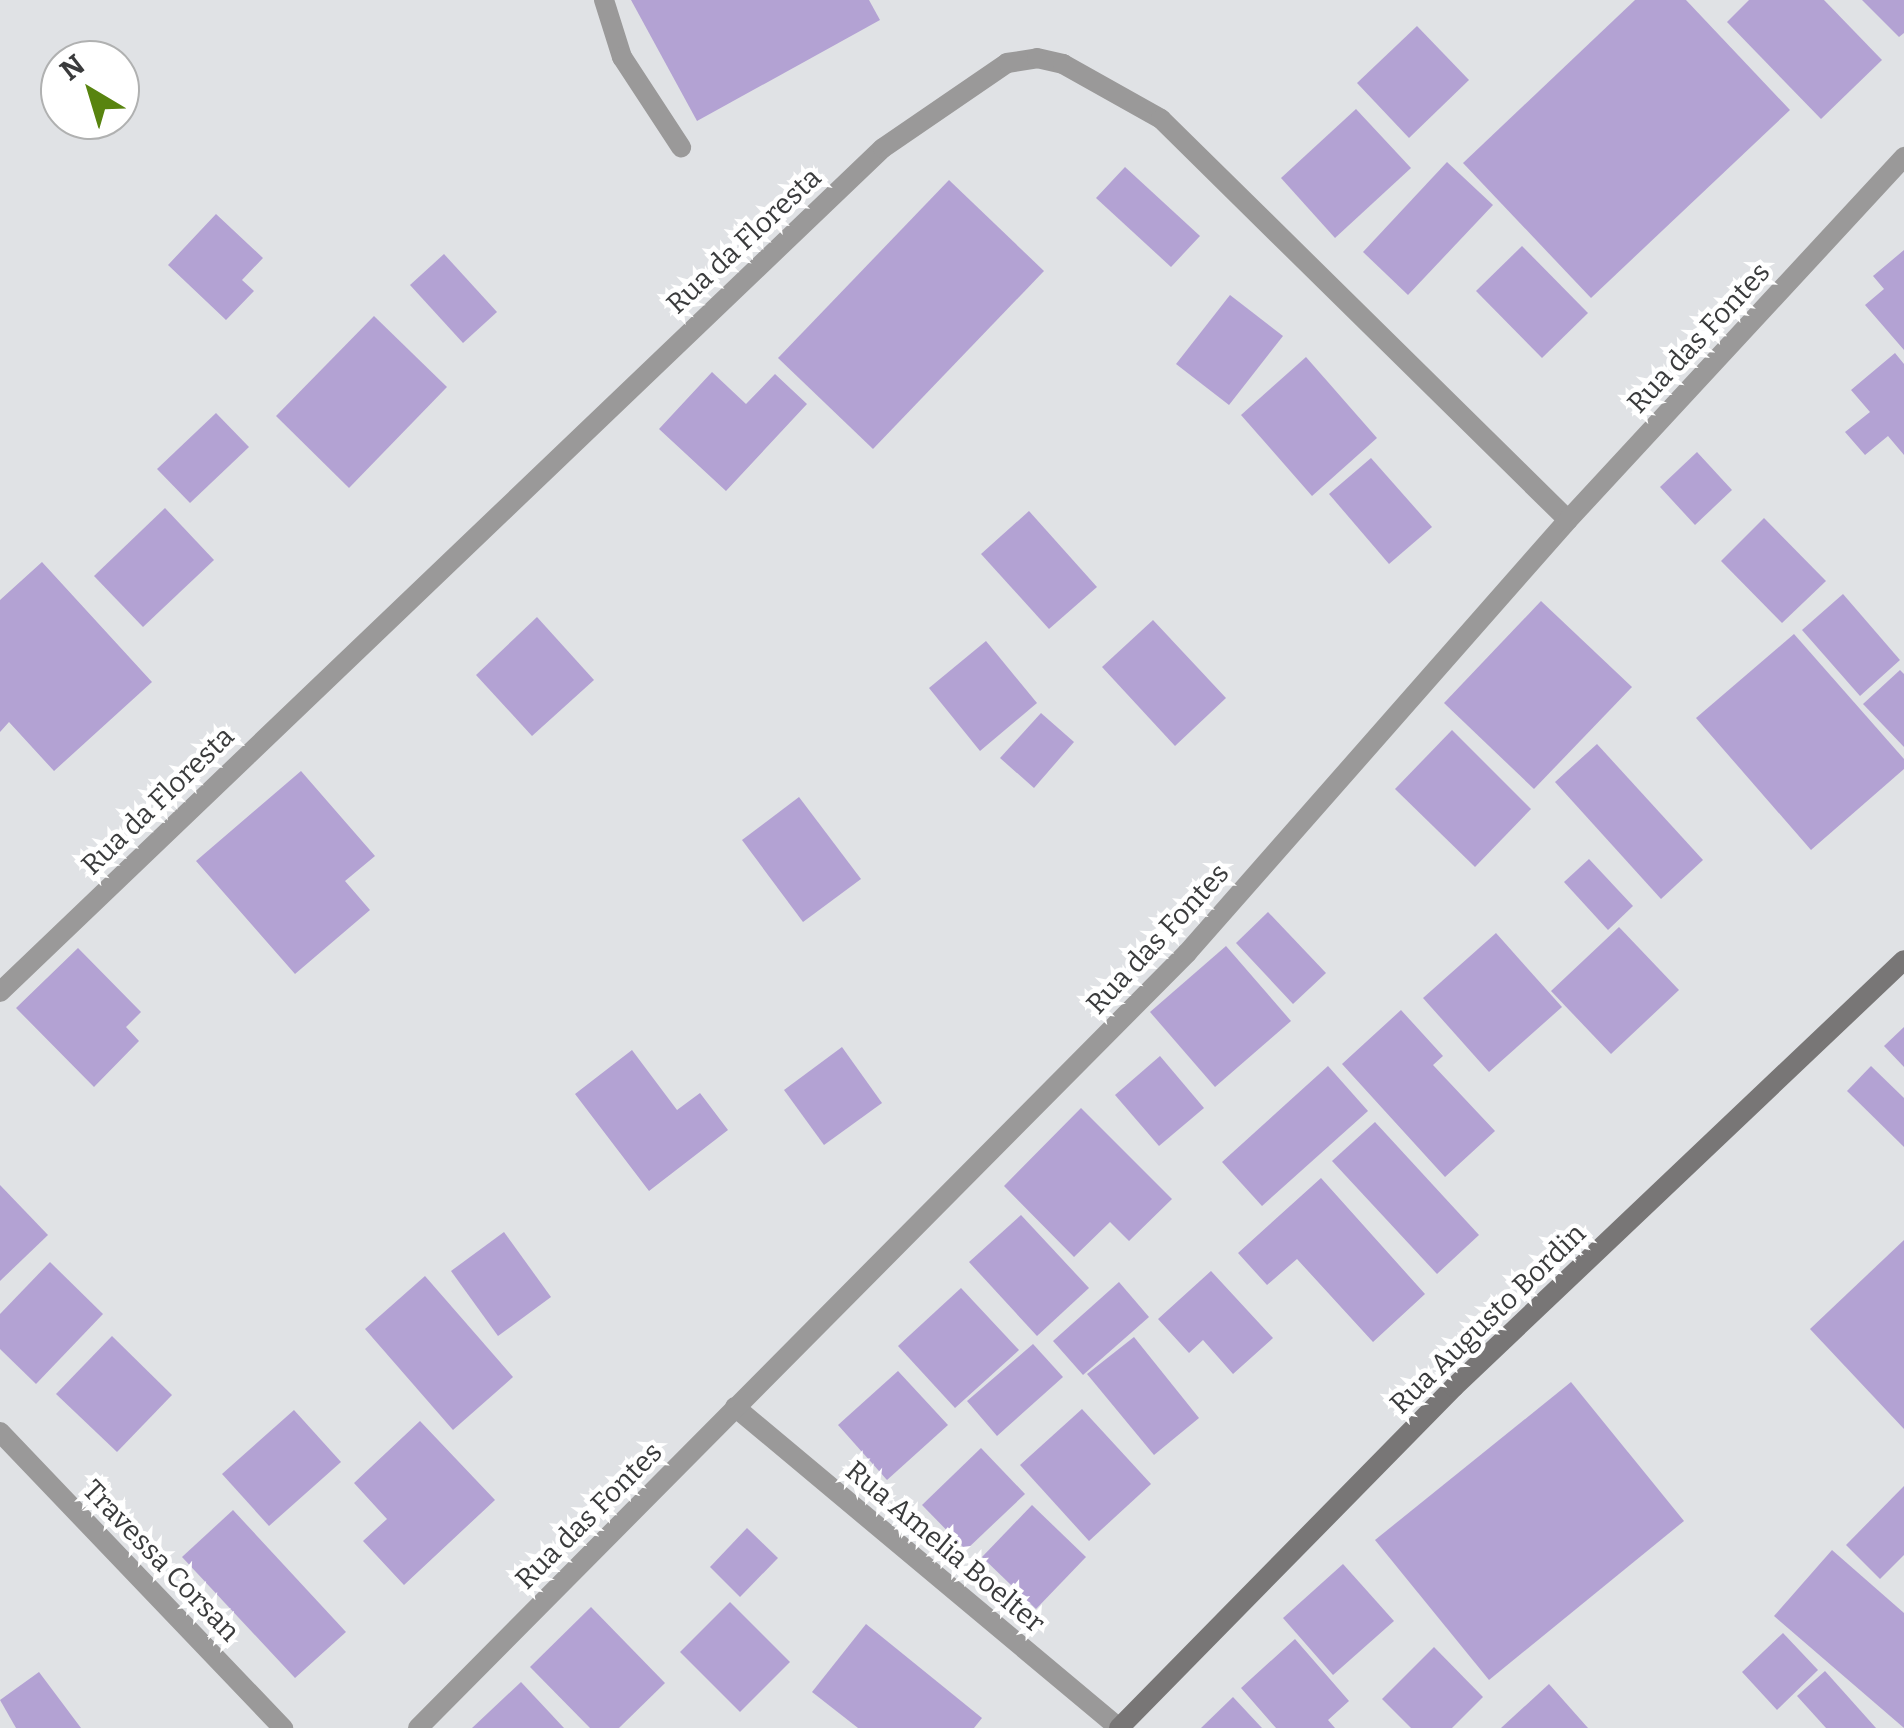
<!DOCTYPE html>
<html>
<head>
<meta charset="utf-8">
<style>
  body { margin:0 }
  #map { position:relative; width:1904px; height:1728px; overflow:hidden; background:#e0e2e5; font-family:Bitter,serif }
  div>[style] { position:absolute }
  .building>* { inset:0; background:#b3a2d3 }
  .lane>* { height:20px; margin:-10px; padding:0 10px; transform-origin:10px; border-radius:10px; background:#9a9999 }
  .street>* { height:20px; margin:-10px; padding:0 10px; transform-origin:10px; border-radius:10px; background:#9a9999 }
  .secondary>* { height:20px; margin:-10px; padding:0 10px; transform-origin:10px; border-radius:10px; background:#787676 }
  span { translate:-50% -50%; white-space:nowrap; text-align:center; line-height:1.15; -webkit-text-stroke:9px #fff; paint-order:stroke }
  .street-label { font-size:28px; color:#3a3b3c }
  .north { position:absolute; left:40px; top:40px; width:100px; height:100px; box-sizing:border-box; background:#fff; border:2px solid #b0b1b1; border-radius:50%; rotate:322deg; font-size:28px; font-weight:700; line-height:40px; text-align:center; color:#3a3b3c }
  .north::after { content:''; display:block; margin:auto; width:35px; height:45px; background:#58840f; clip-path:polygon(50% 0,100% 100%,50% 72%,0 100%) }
</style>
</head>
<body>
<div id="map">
  <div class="building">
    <div style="clip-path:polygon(631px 0,869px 0,880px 20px,697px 121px)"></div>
    <div style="clip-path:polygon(1635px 0,1686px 0,1790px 110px,1591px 298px,1463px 163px)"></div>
    <div style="clip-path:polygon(1749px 0,1824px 0,1882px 60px,1821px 119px,1727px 22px)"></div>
    <div style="clip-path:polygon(1862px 0,1904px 0,1904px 33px,1899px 37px)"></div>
    <div style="clip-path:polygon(1417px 26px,1469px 80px,1409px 138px,1357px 83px)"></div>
    <div style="clip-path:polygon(1356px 109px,1411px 168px,1335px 238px,1281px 178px)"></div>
    <div style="clip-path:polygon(1447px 162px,1493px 205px,1408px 295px,1363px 252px)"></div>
    <div style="clip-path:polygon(1125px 167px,1200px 236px,1171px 267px,1096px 198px)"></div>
    <div style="clip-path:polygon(949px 180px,1044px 271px,873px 449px,778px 358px)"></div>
    <div style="clip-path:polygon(216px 214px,263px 258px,242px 280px,254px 291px,226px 320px,168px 265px)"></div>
    <div style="clip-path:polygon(1522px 246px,1588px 313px,1542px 358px,1476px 291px)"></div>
    <div style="clip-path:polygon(1904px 250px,1904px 350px,1865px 305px,1884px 289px,1873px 276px)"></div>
    <div style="clip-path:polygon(444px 254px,497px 312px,463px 343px,410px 285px)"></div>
    <div style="clip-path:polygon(1230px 295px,1283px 336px,1229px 405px,1176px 364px)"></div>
    <div style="clip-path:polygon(374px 316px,447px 387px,349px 488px,276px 416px)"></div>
    <div style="clip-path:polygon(1895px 353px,1904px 364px,1904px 455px,1888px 436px,1865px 455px,1845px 432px,1870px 412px,1851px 390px)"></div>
    <div style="clip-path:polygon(1306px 357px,1377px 438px,1312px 496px,1241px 415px)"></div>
    <div style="clip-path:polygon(712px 372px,746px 404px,775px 374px,807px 404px,726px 491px,659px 429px)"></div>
    <div style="clip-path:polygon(216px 413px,249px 447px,190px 503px,157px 469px)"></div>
    <div style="clip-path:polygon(1697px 452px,1732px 490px,1695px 525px,1660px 487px)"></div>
    <div style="clip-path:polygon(1371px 458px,1432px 527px,1389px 564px,1329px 494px)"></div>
    <div style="clip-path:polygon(165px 508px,214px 560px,143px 627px,94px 576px)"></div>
    <div style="clip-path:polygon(1029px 511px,1097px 587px,1049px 629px,981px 554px)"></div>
    <div style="clip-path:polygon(1764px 518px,1826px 581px,1782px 623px,1721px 561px)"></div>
    <div style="clip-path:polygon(42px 562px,152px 682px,54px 771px,9px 722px,0 732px,0 600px)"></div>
    <div style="clip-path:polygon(1843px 594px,1900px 660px,1860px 696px,1802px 630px)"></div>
    <div style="clip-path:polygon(1541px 601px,1632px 687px,1534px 789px,1444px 703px)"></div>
    <div style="clip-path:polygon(537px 617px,594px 680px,532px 736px,476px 675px)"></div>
    <div style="clip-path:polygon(1153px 620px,1226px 698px,1175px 746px,1102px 667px)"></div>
    <div style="clip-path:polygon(1794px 634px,1904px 759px,1904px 769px,1811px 850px,1696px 718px)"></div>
    <div style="clip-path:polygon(986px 641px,1037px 703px,980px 751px,929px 688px)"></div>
    <div style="clip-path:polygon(1900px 670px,1904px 674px,1904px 747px,1863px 704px)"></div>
    <div style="clip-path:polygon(1041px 713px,1074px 742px,1034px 788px,1000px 758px)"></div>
    <div style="clip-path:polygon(1452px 730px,1531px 809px,1475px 867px,1395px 789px)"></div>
    <div style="clip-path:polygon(1597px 744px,1703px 860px,1661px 899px,1555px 782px)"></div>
    <div style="clip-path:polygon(301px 771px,375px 856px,345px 881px,370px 910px,295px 974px,196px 861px)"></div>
    <div style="clip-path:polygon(799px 797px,861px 879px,803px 922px,742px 840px)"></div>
    <div style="clip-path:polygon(1589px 859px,1633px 906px,1608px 930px,1564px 882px)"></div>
    <div style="clip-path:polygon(1268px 912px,1326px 973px,1293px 1004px,1236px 943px)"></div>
    <div style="clip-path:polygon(1619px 927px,1679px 990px,1611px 1054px,1551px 991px)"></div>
    <div style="clip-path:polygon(1496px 933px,1562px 1007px,1489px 1072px,1423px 998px)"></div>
    <div style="clip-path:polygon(1226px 946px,1291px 1021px,1215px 1087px,1150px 1012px)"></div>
    <div style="clip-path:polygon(78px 948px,141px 1012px,126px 1027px,139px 1041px,94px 1087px,16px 1008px)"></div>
    <div style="clip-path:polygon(1401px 1010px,1443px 1056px,1433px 1065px,1495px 1131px,1445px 1177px,1342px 1064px)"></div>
    <div style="clip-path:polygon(1904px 1027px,1904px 1067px,1884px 1046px)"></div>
    <div style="clip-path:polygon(842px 1047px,882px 1103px,824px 1145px,784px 1090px)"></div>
    <div style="clip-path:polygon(632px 1050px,677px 1110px,700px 1093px,728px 1130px,649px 1191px,575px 1094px)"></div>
    <div style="clip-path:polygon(1160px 1056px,1204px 1108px,1159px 1146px,1115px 1095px)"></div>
    <div style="clip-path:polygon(1328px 1066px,1368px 1111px,1262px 1206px,1222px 1162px)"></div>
    <div style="clip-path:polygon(1871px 1066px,1904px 1098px,1904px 1147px,1847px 1091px)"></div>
    <div style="clip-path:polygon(1081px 1108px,1172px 1199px,1129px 1241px,1110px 1222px,1074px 1257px,1004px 1186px)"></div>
    <div style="clip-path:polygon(1375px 1122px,1479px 1235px,1437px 1274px,1332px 1161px)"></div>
    <div style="clip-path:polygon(1321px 1178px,1425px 1294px,1373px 1342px,1297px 1259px,1267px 1285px,1238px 1253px)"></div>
    <div style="clip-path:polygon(0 1185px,48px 1235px,0 1281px)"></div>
    <div style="clip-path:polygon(1021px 1215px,1089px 1288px,1037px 1336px,969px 1262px)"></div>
    <div style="clip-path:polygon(504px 1232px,551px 1297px,498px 1336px,451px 1271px)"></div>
    <div style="clip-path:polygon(1904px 1240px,1904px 1429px,1810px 1329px)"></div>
    <div style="clip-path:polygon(50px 1262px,103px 1314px,36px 1384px,0 1349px,0 1314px)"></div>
    <div style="clip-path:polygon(1211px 1271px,1273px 1338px,1233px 1374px,1203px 1340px,1189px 1353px,1158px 1319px)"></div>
    <div style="clip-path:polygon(425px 1276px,513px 1377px,453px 1430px,365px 1329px)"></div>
    <div style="clip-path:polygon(1119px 1282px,1149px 1317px,1083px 1375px,1053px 1341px)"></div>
    <div style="clip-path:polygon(961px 1288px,1019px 1350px,955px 1408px,898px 1346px)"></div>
    <div style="clip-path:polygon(112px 1336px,172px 1395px,117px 1452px,56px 1394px)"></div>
    <div style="clip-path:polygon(1134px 1337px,1199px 1418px,1154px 1455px,1087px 1374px)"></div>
    <div style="clip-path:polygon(1033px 1344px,1063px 1377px,997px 1436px,967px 1401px)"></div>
    <div style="clip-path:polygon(898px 1371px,948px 1425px,887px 1480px,838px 1425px)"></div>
    <div style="clip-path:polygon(1571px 1382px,1684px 1521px,1489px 1680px,1375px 1540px)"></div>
    <div style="clip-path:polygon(1082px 1409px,1151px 1484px,1089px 1541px,1020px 1465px)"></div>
    <div style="clip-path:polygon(294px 1410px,341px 1462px,269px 1526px,222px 1474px)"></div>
    <div style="clip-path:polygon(420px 1421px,495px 1500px,404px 1585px,363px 1541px,387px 1519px,354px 1483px)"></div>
    <div style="clip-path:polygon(981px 1448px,1025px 1494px,966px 1550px,922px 1505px)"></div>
    <div style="clip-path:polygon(1904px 1486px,1904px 1555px,1880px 1579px,1846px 1545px)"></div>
    <div style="clip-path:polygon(1032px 1505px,1086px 1557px,1036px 1609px,982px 1557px)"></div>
    <div style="clip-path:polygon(233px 1510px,346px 1632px,295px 1678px,182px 1557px)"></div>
    <div style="clip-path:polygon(747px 1528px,778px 1558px,740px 1597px,710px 1567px)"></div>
    <div style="clip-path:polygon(1832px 1550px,1904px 1613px,1904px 1728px,1774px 1616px)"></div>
    <div style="clip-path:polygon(1343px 1564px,1394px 1621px,1333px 1675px,1283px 1618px)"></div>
    <div style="clip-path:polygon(730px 1602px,790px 1662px,740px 1712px,680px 1652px)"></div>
    <div style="clip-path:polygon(591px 1607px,665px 1683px,619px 1728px,590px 1728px,530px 1667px)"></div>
    <div style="clip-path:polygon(866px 1624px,982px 1718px,974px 1728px,858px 1728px,812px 1692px)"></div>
    <div style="clip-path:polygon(1783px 1633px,1818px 1670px,1777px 1710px,1742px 1672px)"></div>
    <div style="clip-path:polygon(1295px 1639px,1349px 1701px,1328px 1720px,1335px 1728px,1276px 1728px,1241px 1688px)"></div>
    <div style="clip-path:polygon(1434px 1647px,1483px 1697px,1452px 1728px,1411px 1728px,1382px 1699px)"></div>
    <div style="clip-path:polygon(1825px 1671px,1876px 1728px,1826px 1728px,1797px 1696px)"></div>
    <div style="clip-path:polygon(39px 1672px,81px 1728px,16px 1728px,0 1700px)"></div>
    <div style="clip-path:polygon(521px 1682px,564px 1728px,472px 1728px)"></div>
    <div style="clip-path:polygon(1549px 1684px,1588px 1728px,1501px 1728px)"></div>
    <div style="clip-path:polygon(1233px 1697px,1262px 1728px,1201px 1728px)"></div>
  </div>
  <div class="lane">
    <div style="left:604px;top:0;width:60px;rotate:72.5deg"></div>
    <div style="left:622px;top:57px;width:108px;rotate:56.8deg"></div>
  </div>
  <div class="street">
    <div style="left:0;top:992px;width:1221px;rotate:-43.71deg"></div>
    <div style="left:883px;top:148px;width:150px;rotate:-34.4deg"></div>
    <div style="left:1007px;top:63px;width:30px;rotate:-9deg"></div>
    <div style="left:1037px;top:58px;width:27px;rotate:13deg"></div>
    <div style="left:1063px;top:64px;width:112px;rotate:29.3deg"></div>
    <div style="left:1161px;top:119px;width:571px;rotate:44.57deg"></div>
    <div style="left:735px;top:1407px;width:500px;rotate:39.89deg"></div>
    <div style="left:0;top:1432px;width:410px;rotate:46.3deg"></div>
    <div style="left:418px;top:1728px;width:1092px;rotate:-45.22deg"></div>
    <div style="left:1187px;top:953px;width:577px;rotate:-48.66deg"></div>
    <div style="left:1568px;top:520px;width:495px;rotate:-47.2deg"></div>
  </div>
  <div class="secondary">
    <div style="left:1119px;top:1728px;width:478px;rotate:-45.5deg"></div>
    <div style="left:1454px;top:1387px;width:620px;rotate:-43.5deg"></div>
  </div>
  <div class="street-label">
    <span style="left:744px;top:241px;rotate:-43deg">Rua da Floresta</span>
    <span style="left:1699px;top:338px;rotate:-47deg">Rua das Fontes</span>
    <span style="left:158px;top:801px;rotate:-44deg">Rua da Floresta</span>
    <span style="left:1158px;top:939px;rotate:-47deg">Rua das Fontes</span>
    <span style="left:1488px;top:1319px;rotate:-44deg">Rua Augusto Bordin</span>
    <span style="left:589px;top:1516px;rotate:-45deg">Rua das Fontes</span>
    <span style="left:945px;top:1547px;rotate:40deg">Rua Amelia Boelter</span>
    <span style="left:161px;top:1561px;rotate:46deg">Travessa Corsan</span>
  </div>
  <div class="north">N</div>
</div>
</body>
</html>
